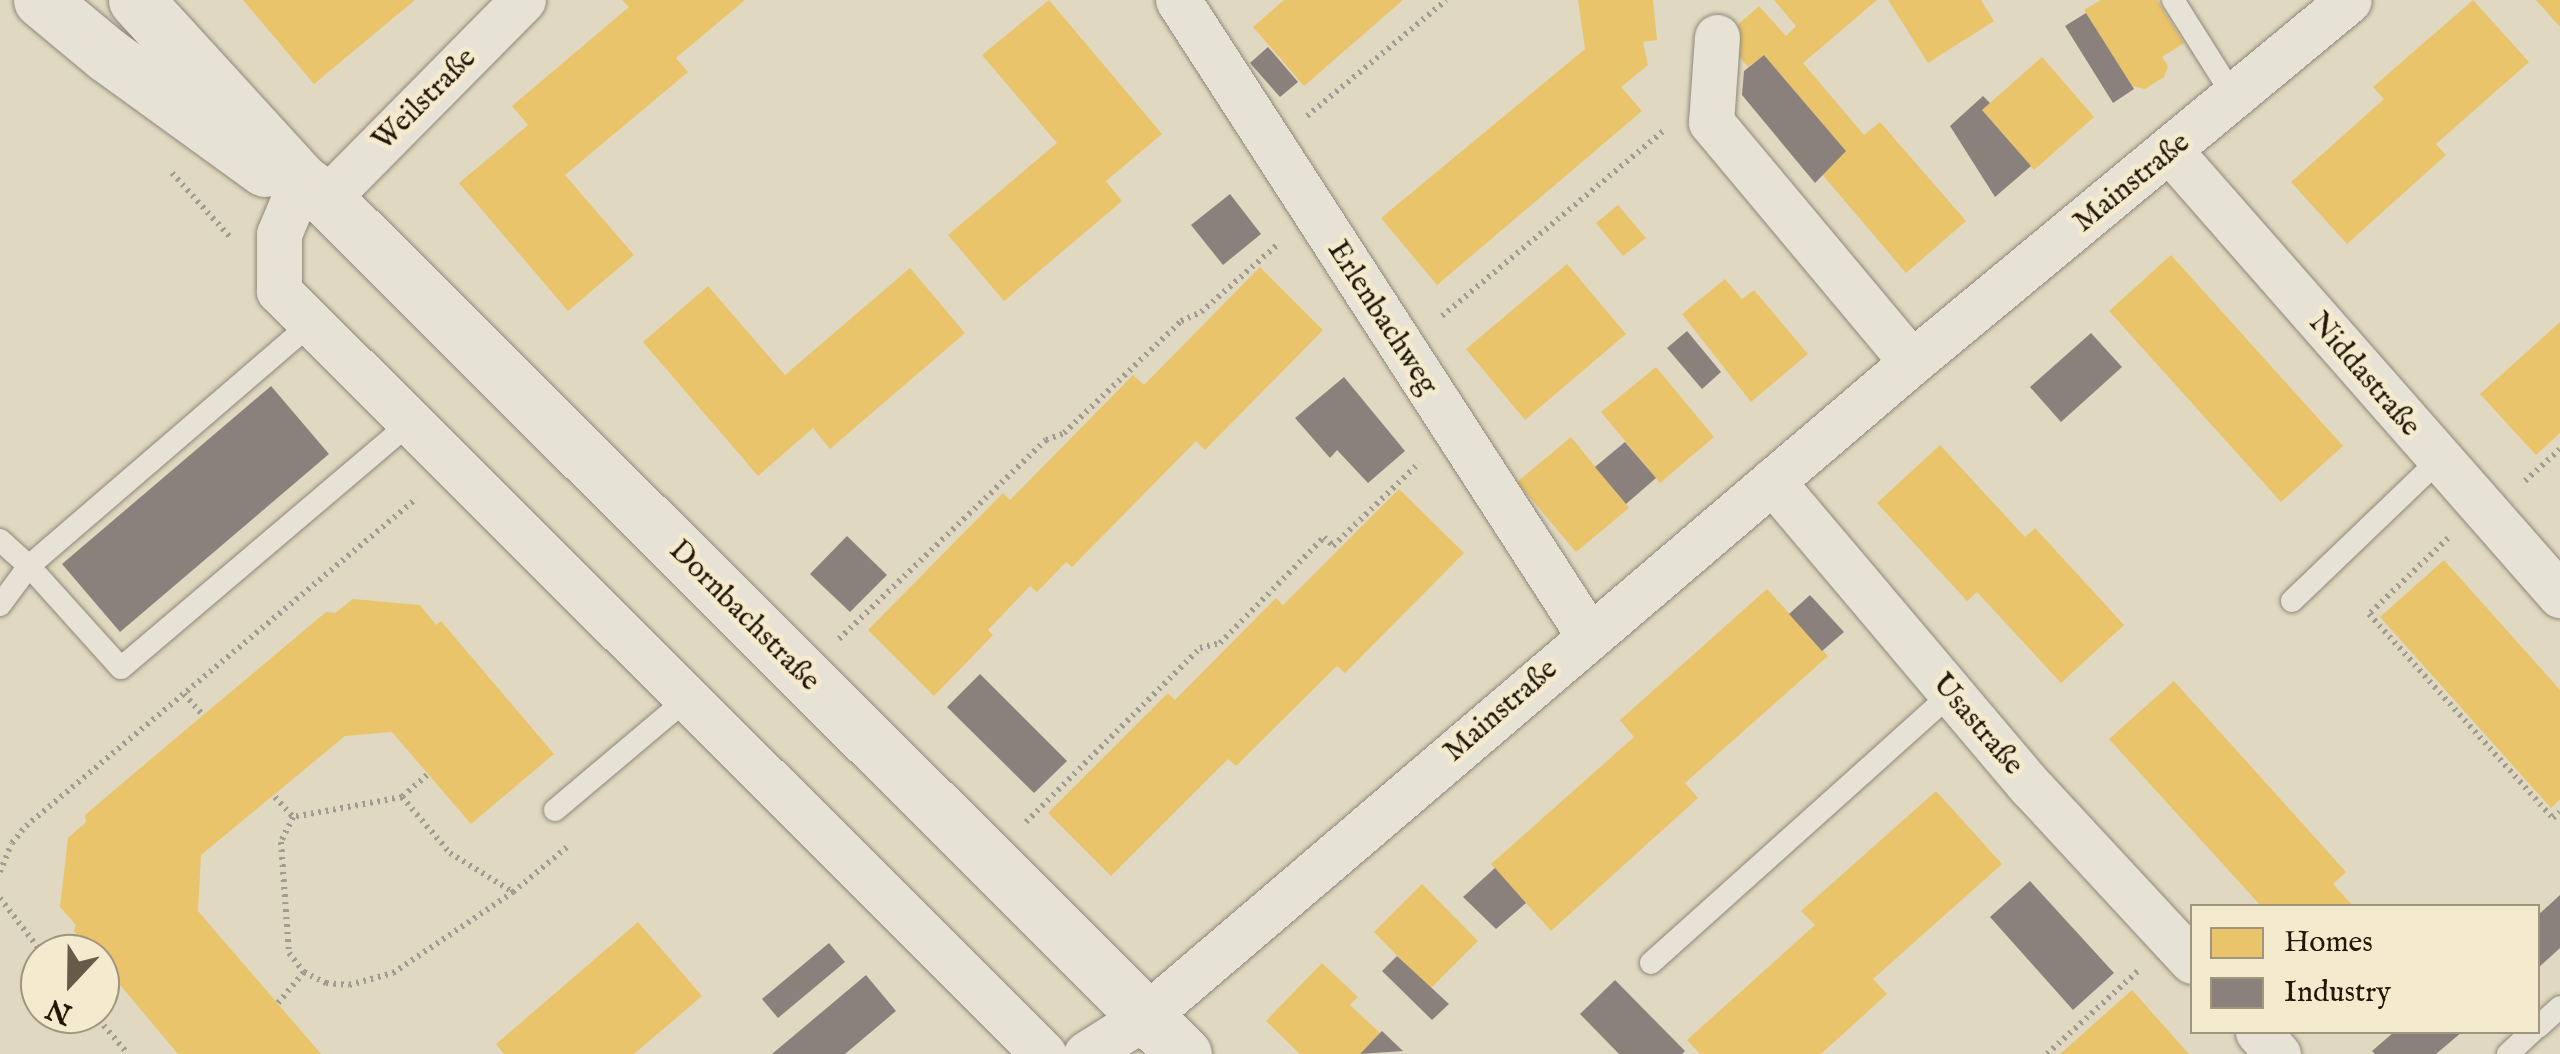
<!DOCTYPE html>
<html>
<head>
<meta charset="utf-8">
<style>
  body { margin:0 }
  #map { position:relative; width:2560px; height:1054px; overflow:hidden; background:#e1d8c1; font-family:"IM FELL English",serif }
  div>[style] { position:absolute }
  .homes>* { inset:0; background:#e9c46a }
  .industry>* { inset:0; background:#8a817c }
  .path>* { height:6px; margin-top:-3px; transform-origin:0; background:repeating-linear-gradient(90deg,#a09c91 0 2.5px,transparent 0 7.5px) }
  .roads { filter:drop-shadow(0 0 2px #8e8879) drop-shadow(0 0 2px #8e8879) }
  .lane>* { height:22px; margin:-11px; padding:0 11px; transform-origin:11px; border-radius:11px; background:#e7e2d6 }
  .street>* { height:45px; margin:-22.5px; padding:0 22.5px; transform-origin:22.5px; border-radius:22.5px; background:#e7e2d6 }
  .secondary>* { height:55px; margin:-27.5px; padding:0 27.5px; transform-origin:27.5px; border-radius:27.5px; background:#e7e2d6 }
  span { translate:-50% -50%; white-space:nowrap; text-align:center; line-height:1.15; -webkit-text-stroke:10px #f4eace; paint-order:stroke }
  .street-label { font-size:30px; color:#231707 }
  .legend { position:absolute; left:2190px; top:904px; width:350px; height:130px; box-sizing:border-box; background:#f4eace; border:2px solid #a0967e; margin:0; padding:12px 18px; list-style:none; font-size:30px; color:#231707 }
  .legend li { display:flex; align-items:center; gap:20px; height:50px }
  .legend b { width:50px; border:2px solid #a0967e }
  .north { position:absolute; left:20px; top:934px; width:100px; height:100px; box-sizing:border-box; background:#f4eace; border:2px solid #a0967e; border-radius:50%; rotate:202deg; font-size:28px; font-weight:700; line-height:40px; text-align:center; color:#231707 }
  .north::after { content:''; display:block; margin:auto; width:35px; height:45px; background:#665b48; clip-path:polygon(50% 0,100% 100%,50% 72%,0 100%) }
</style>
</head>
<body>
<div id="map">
  <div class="homes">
    <div style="clip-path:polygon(243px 0,415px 0,314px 84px)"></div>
    <div style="clip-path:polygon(622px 0,745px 0,676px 58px,688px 72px,565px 175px,634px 255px,568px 311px,459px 183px,528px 125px,512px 106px,629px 7px)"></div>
    <div style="clip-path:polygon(1049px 0,1162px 134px,1106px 181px,1122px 201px,1004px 301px,948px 235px,1057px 143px,982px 55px)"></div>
    <div style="clip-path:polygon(1284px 0,1403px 0,1304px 86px,1253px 27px)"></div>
    <div style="clip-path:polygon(1578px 0,1653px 0,1657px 40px,1643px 42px,1648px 65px,1621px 87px,1642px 111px,1437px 285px,1381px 218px,1585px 49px)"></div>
    <div style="clip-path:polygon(1774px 0,1877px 0,1803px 63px,1864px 135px,1880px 122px,1966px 221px,1906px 273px,1821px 173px,1846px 151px,1764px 55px,1748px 67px,1723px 38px,1759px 6px,1786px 36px,1796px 26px)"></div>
    <div style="clip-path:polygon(1888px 0,1981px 0,1994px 21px,1928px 63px)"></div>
    <div style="clip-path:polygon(2101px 0,2157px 0,2184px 43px,2162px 57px,2168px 66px,2164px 77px,2145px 89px,2132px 86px,2084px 10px)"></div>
    <div style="clip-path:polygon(2473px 0,2529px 62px,2436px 144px,2446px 155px,2347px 244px,2291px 182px,2384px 99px,2373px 87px)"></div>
    <div style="clip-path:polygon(2536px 0,2560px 0,2560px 27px)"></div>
    <div style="clip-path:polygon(2042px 57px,2094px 117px,2034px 170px,1982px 110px)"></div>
    <div style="clip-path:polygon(1618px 205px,1646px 238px,1623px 256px,1596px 223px)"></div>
    <div style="clip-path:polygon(2171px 255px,2343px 446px,2281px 502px,2109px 311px)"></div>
    <div style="clip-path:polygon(1567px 264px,1626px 334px,1525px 420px,1466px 349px)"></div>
    <div style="clip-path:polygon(1260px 267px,1323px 330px,1205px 450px,1196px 441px,1072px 567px,1066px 562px,1037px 592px,1030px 586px,988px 630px,993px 635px,934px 696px,868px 630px,1003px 493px,1010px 500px,1133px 375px,1144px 385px)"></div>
    <div style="clip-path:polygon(910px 268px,965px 333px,830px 449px,813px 428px,758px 476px,643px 342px,708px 286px,785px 375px)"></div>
    <div style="clip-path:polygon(1725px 279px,1742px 299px,1754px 290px,1808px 354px,1751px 402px,1682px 314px)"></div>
    <div style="clip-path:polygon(2560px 322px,2560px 433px,2536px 455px,2480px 394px)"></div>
    <div style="clip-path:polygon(1656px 367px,1714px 437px,1660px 483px,1601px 412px)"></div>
    <div style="clip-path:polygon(1571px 437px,1629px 508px,1576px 552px,1517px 482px)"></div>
    <div style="clip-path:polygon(1940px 445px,2025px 537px,2035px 528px,2124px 625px,2061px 683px,1977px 592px,1967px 601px,1877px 503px)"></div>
    <div style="clip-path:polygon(1399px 489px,1464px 553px,1345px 673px,1337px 666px,1236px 766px,1228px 759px,1111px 876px,1048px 813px,1168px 693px,1175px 700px,1276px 598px,1283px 605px)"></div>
    <div style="clip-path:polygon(2444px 560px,2560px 690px,2560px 799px,2551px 808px,2380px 617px)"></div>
    <div style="clip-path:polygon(1767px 589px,1828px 656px,1685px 783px,1698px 798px,1551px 931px,1491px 864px,1634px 737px,1620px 720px)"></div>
    <div style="clip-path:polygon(353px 599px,420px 605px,436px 625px,441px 621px,554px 754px,471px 824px,392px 732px,345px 736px,201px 855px,198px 911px,321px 1054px,178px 1054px,100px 961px,100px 954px,94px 954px,74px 931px,76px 925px,60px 907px,68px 838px,86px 822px,85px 815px,132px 775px,326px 612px,335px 613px)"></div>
    <div style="clip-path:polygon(2174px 681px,2346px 872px,2333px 884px,2353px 906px,2261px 906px,2109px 739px)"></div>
    <div style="clip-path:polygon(1936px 791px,2002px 864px,1873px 979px,1887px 994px,1821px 1054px,1700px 1054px,1687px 1040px,1815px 925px,1801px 911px)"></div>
    <div style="clip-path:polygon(1422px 884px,1478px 941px,1430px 989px,1374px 932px)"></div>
    <div style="clip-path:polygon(638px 922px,702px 996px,634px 1054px,504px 1054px,496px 1044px)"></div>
    <div style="clip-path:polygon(1322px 963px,1358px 997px,1350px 1005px,1380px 1033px,1360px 1054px,1300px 1054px,1266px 1021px)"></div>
    <div style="clip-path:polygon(2132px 990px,2189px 1054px,2060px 1054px)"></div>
  </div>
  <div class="industry">
    <div style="clip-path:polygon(2086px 13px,2134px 89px,2113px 103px,2065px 26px)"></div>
    <div style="clip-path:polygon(1268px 47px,1298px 82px,1280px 97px,1250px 63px)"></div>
    <div style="clip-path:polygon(1764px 55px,1846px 151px,1815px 183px,1742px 95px,1744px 71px)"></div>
    <div style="clip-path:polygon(1983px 96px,1990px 103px,1982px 110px,2031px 166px,1995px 197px,1950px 126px)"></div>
    <div style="clip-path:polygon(1230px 194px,1261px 234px,1223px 265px,1191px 225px)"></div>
    <div style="clip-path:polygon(1687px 331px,1721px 372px,1702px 389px,1667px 348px)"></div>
    <div style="clip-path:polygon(2091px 333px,2122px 367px,2061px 422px,2030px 387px)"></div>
    <div style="clip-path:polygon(1344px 377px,1405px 451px,1368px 483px,1337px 450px,1330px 458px,1295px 418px)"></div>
    <div style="clip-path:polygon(271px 386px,329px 454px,120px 632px,62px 564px)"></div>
    <div style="clip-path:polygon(1625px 442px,1656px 478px,1626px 504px,1595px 467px)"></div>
    <div style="clip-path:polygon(847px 536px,887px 575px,850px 612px,810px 574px)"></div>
    <div style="clip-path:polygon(1810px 595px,1844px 632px,1822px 651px,1789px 614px)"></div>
    <div style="clip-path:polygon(980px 674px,1067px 761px,1034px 793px,947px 707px)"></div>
    <div style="clip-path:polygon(1495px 868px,1526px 903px,1496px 929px,1463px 897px)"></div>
    <div style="clip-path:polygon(2030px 881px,2114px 973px,2073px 1010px,1990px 917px)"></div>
    <div style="clip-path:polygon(2560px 895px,2560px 948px,2538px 968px,2538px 915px)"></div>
    <div style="clip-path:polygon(829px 943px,845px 962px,778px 1018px,762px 999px)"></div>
    <div style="clip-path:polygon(1397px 956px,1449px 1004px,1432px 1020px,1382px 971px)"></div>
    <div style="clip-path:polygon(866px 975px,896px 1011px,845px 1054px,772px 1054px)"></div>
    <div style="clip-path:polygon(1615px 980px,1685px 1051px,1682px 1054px,1619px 1054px,1580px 1014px)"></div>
    <div style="clip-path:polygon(1382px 1031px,1403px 1051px,1360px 1054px,1380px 1033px)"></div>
    <div style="clip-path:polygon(2394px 1032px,2462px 1032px,2436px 1054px,2375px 1054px,2372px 1051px)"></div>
  </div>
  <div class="path">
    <div style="left:1307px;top:116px;width:181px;rotate:-39.8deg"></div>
    <div style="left:172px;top:173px;width:88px;rotate:47.8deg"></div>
    <div style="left:1442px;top:316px;width:288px;rotate:-39.9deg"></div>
    <div style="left:2525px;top:481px;width:47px;rotate:-42.4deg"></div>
    <div style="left:2448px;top:538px;width:110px;rotate:136.1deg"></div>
    <div style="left:2369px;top:614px;width:275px;rotate:48deg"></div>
    <div style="left:2553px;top:818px;width:9px;rotate:-41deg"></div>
    <div style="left:839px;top:639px;width:287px;rotate:-43.9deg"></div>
    <div style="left:1046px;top:440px;width:19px;rotate:-21deg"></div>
    <div style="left:1064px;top:433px;width:162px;rotate:-43.7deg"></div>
    <div style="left:1181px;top:321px;width:22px;rotate:-24deg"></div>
    <div style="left:1201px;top:312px;width:101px;rotate:-41.4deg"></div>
    <div style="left:184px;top:694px;width:27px;rotate:48deg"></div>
    <div style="left:427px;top:775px;width:33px;rotate:139deg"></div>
    <div style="left:402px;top:797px;width:74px;rotate:49.4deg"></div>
    <div style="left:450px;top:853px;width:74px;rotate:31.8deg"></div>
    <div style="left:275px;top:797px;width:27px;rotate:48deg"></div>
    <div style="left:402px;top:797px;width:111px;rotate:169.6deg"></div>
    <div style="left:293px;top:817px;width:28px;rotate:116deg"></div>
    <div style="left:281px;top:842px;width:111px;rotate:85.9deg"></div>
    <div style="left:289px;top:953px;width:24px;rotate:52deg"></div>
    <div style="left:304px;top:972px;width:25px;rotate:27deg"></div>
    <div style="left:326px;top:983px;width:23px;rotate:5deg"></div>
    <div style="left:349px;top:985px;width:46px;rotate:-15.3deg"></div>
    <div style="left:393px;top:973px;width:145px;rotate:-34deg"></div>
    <div style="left:513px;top:892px;width:70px;rotate:-39.8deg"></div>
    <div style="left:1026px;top:822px;width:246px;rotate:-45deg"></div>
    <div style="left:1200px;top:648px;width:21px;rotate:-14deg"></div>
    <div style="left:1220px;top:643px;width:148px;rotate:-45.5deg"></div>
    <div style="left:1324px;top:537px;width:13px;rotate:45deg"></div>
    <div style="left:1333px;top:546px;width:120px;rotate:-44deg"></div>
    <div style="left:0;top:872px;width:31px;rotate:-68deg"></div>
    <div style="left:12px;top:843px;width:22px;rotate:-51deg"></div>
    <div style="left:26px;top:826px;width:510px;rotate:-39.99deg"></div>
    <div style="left:0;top:898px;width:71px;rotate:52.5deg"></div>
    <div style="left:278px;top:1003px;width:40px;rotate:-50deg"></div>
    <div style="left:94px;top:1014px;width:52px;rotate:49.6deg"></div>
    <div style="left:2047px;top:1054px;width:125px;rotate:-42.4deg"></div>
  </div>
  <div class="roads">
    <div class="lane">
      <div style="left:2173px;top:0;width:115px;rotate:57.8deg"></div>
      <div style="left:0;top:540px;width:39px;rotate:42deg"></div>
      <div style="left:29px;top:566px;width:369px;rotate:-40.7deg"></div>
      <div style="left:2292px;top:601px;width:202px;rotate:-43.8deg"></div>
      <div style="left:0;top:605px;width:49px;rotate:-53.4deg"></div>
      <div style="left:29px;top:566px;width:137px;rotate:48deg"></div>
      <div style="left:121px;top:668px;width:377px;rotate:-40.3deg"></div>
      <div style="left:555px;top:810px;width:172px;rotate:-40.1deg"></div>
      <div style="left:1651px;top:963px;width:402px;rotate:-41.9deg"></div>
      <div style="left:2538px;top:1027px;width:30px;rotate:-42deg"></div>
      <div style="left:2508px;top:1054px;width:33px;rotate:-43deg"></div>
    </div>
    <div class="street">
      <div style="left:1178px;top:0;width:757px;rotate:57.13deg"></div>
      <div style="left:1717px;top:37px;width:85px;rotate:94deg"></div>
      <div style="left:1711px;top:122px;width:313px;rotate:50.1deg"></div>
      <div style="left:2171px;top:152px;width:590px;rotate:48.71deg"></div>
      <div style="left:301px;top:181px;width:57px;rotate:112.5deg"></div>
      <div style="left:279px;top:234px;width:57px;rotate:90deg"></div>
      <div style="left:279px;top:291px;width:1080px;rotate:44.93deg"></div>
      <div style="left:326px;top:199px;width:280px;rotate:-45.3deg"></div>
      <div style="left:1772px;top:481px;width:401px;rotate:49.8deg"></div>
      <div style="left:2031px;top:787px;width:237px;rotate:47.2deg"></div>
      <div style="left:2258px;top:1032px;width:30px;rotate:48deg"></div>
      <div style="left:1086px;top:1054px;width:71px;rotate:-32.3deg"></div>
      <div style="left:1146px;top:1016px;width:1007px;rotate:-40.49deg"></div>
      <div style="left:1912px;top:362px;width:567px;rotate:-39.64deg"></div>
    </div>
    <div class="secondary">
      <div style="left:41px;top:0;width:85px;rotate:39.7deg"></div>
      <div style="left:106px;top:54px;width:196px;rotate:35.9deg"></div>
      <div style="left:136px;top:0;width:245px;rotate:47.6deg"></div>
      <div style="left:301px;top:181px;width:31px;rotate:36deg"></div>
      <div style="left:326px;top:199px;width:1211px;rotate:44.9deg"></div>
    </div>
  </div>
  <div class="street-label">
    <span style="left:425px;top:100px;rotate:-45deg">Weilstraße</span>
    <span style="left:2132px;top:183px;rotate:-39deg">Mainstraße</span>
    <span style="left:1382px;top:318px;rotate:57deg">Erlenbachweg</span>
    <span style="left:2364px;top:375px;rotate:49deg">Niddastraße</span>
    <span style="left:744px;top:616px;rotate:45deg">Dornbachstraße</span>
    <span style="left:1501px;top:711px;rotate:-41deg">Mainstraße</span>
    <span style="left:1977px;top:725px;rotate:49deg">Usastraße</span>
  </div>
  <ul class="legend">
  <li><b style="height:28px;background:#e9c46a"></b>Homes</li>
  <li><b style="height:28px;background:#8a817c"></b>Industry</li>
  </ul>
  <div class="north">N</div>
</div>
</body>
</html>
